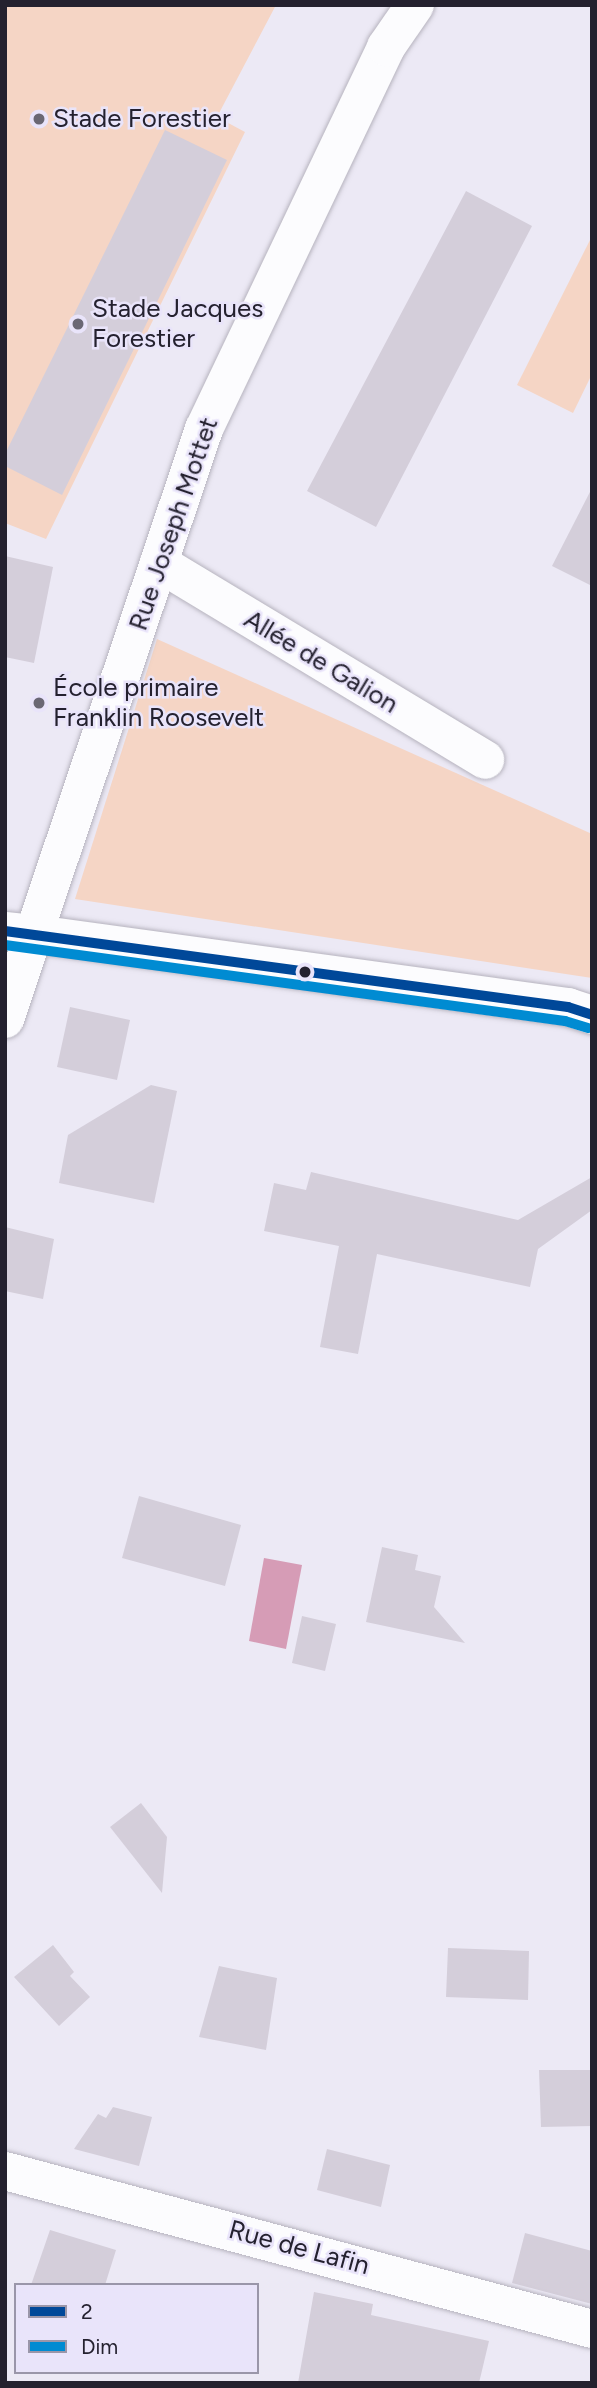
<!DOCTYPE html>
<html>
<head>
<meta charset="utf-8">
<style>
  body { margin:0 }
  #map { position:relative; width:597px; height:2388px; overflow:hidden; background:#ece9f5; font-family:Figtree,sans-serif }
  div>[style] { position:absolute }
  .green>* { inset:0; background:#f5d5c5 }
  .water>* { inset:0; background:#d69cb6 }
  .building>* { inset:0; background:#d4ceda }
  .roads { filter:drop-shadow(0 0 2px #b6b3be) drop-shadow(0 0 2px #b6b3be) }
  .street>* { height:38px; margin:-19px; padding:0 19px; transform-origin:19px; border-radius:19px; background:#fcfcfe }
  .secondary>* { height:38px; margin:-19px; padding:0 19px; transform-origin:19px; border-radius:19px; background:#fcfcfe }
  .bus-1>* { height:10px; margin:-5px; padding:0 5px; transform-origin:5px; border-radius:5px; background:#004899 }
  .bus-2>* { height:10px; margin:-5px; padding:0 5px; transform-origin:5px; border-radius:5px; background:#008bd2 }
  .dots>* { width:19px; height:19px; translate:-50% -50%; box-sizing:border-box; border:4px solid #e9e4fa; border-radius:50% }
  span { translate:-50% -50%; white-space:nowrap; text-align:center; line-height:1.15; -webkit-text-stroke:5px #e9e4fa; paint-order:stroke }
  .poi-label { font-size:26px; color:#24212f }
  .left { translate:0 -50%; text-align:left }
  .street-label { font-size:26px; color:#24212f }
  .frame { position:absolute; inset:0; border:7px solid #24212f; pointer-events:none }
  .legend { position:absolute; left:14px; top:2283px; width:245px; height:91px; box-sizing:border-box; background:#e9e4fa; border:2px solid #9a96a9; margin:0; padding:9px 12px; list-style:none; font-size:21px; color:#24212f }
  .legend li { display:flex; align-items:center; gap:14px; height:35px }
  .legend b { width:35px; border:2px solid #9a96a9 }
</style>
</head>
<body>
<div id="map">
  <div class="green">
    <div style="clip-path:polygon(5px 5px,276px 5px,217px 117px,245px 132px,46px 539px,5px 523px)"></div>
    <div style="clip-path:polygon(590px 240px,592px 374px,573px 413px,517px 385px)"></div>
    <div style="clip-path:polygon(157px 639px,592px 834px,592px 978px,75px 899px)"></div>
  </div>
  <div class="water">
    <div style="clip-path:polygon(264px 1558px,302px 1565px,286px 1649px,249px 1641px)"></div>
  </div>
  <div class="building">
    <div style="clip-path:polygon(165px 130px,227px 160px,62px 495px,5px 466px,5px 454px)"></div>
    <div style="clip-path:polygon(466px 191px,532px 226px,376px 527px,307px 491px)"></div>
    <div style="clip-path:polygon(592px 488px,592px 586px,552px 566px)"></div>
    <div style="clip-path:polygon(5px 556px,53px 567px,34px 663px,5px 657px)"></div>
    <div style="clip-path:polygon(70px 1007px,130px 1020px,117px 1080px,57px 1067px)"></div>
    <div style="clip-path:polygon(151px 1085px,177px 1091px,154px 1203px,59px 1183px,68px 1135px)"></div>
    <div style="clip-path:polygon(311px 1172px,518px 1220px,592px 1177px,592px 1210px,538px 1249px,530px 1287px,377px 1254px,358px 1354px,320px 1347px,339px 1246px,264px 1231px,274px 1183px,306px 1190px)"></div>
    <div style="clip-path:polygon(5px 1227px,54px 1239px,43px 1299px,5px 1291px)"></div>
    <div style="clip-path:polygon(139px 1496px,241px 1525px,225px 1586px,122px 1558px)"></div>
    <div style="clip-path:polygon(382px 1547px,418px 1555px,415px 1570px,441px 1576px,434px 1607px,465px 1643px,366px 1622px)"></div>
    <div style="clip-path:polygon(302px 1616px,336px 1624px,325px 1671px,292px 1663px)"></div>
    <div style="clip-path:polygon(141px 1803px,167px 1837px,162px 1893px,110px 1827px)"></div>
    <div style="clip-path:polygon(53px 1945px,74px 1972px,70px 1976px,90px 1997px,59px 2026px,14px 1977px)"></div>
    <div style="clip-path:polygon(448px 1948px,529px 1951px,528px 2000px,446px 1997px)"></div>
    <div style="clip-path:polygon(219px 1966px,277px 1978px,266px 2050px,199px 2037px)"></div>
    <div style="clip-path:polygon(539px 2070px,592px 2070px,592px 2126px,541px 2127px)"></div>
    <div style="clip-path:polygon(113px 2107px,152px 2117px,139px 2166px,74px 2149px,98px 2114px,106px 2118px)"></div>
    <div style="clip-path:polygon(327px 2149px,390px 2165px,381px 2207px,317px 2190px)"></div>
    <div style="clip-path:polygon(50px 2230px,116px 2250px,105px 2285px,31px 2285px)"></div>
    <div style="clip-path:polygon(525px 2233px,592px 2251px,592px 2304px,512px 2283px)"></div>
    <div style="clip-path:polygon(314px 2292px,373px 2304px,371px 2315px,489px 2341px,479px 2383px,298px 2383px)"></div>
  </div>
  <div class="roads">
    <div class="street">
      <div style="left:159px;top:563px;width:381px;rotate:31.1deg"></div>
      <div style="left:5px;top:931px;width:31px;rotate:6deg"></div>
      <div style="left:5px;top:2171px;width:608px;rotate:15.06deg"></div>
    </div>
    <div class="secondary">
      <div style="left:36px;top:934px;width:537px;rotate:7.81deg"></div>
      <div style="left:568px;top:1007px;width:25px;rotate:18deg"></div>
      <div style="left:5px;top:1019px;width:623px;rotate:-71.36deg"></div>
      <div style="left:204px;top:429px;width:423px;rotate:-64.5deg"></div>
      <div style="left:386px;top:47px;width:51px;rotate:-55.4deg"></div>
    </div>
  </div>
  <div class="bus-1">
    <div style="left:5px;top:931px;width:568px;rotate:7.69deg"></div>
    <div style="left:568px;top:1007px;width:25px;rotate:18deg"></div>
  </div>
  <div class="bus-2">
    <div style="left:5px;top:945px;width:565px;rotate:7.73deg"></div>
    <div style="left:565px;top:1021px;width:24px;rotate:17deg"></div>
  </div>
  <div class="dots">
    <div style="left:39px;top:119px;background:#6a6774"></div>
    <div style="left:78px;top:324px;background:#6a6774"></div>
    <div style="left:39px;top:703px;background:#6a6774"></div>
    <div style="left:305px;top:972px;background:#24212f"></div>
  </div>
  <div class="poi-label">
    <span class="left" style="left:53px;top:119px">Stade Forestier</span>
    <span class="left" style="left:92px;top:324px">Stade Jacques<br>Forestier</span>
    <span class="left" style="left:53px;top:703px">École primaire<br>Franklin Roosevelt</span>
  </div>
  <div class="street-label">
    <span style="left:174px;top:524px;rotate:-71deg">Rue Joseph Mottet</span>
    <span style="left:321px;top:662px;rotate:31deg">Allée de Galion</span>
    <span style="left:299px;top:2248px;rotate:15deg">Rue de Lafin</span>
  </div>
  <div class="frame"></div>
  <ul class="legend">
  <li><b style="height:9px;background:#004899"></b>2</li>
  <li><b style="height:9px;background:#008bd2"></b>Dim</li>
  </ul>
</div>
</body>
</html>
